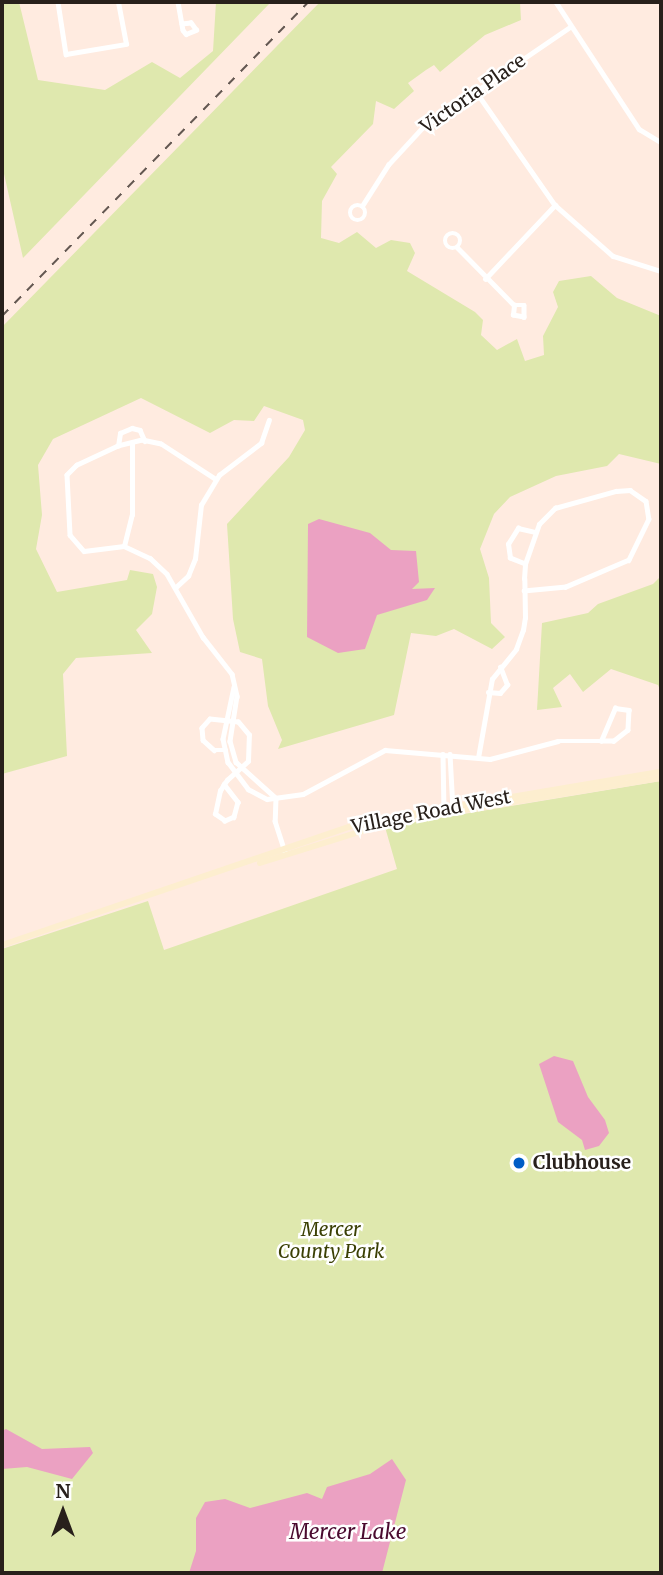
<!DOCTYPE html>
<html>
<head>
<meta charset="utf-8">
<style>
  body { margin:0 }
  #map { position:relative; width:663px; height:1575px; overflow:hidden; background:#ffebe0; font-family:Merriweather,serif }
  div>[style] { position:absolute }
  .green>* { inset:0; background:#dfe8ae }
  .water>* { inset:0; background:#eba1c2 }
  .minor>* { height:4.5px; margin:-2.25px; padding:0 2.25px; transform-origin:2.25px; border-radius:2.25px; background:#fff }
  .minor>.ring { margin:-2.25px; padding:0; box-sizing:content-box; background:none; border:4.5px solid #fff; border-radius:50% }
  .secondary>* { height:6px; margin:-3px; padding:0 3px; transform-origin:3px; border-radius:3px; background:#fdeecf }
  .rail>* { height:2px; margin-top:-1px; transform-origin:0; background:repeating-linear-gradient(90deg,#635751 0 9px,transparent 0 18px) }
  .dots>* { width:19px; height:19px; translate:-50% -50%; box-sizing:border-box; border:4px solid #fff; border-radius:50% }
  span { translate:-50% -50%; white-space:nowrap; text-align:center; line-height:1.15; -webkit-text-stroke:5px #fff; paint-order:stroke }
  .street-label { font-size:19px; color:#28201b }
  .poi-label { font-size:19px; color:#28201b; font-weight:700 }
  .left { translate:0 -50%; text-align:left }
  .park-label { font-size:19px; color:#3b4005; font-style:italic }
  .water-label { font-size:21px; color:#4a0a2f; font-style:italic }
  .frame { position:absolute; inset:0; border:4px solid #28201b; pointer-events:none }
  .north { position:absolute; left:28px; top:1477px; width:70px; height:70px; -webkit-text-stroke:5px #fff; paint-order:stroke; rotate:0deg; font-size:19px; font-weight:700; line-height:28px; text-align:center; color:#28201b }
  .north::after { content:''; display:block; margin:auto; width:24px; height:32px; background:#28201b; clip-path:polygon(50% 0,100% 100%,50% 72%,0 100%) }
</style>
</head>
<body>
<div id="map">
  <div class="green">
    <div style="clip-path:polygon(2px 2px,19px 2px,38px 80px,105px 90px,152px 62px,180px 78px,213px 51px,216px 2px,271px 2px,23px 258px,2px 165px)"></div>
    <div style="clip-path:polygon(320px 2px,520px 2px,521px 20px,485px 35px,440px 72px,434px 65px,426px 70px,408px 83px,414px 91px,394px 109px,376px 101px,373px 124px,331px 167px,337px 174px,322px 201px,321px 238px,339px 243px,357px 232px,376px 248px,391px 240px,410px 243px,415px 253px,407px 271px,475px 312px,483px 320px,481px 335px,497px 350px,517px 339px,525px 361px,544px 355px,543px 336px,558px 307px,553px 292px,559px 281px,591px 276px,617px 298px,661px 316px,661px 464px,619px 454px,607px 466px,556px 476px,510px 497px,494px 514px,480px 549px,489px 578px,491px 623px,505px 637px,492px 649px,454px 629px,436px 636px,411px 633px,394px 715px,278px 749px,282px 740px,268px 706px,262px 659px,240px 652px,233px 619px,227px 524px,289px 457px,305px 430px,303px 420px,264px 406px,254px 421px,234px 420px,210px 433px,141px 398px,53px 439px,38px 465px,42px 515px,36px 549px,57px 592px,127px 580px,130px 570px,153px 574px,157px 587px,152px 614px,136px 630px,152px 653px,76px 658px,63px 674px,67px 756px,2px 774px,2px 327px)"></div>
    <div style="clip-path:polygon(661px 576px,661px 692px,658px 685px,611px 669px,583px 692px,570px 674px,553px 688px,562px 707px,537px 710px,542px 623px,588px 613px,598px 604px,653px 584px)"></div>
    <div style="clip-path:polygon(661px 781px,661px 1573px,2px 1573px,2px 949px,148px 901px,164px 950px,397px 869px,385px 827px)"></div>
  </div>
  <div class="water">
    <div style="clip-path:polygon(319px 519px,370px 533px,391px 550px,416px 551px,419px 582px,412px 589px,435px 588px,427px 600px,377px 615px,365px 649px,338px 653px,307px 637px,308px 524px)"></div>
    <div style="clip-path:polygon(554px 1056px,573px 1061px,588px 1097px,605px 1120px,609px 1133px,599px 1146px,585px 1150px,582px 1140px,558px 1122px,539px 1064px)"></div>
    <div style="clip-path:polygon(6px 1429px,42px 1449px,90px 1447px,93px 1453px,72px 1479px,27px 1467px,2px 1469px,2px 1431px)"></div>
    <div style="clip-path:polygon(392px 1459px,406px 1480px,382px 1573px,189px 1573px,196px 1551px,196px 1518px,205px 1502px,225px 1499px,250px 1508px,307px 1493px,322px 1499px,327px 1487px,370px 1474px)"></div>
  </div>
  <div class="minor">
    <div style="left:58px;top:2px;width:53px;rotate:81.3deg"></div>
    <div style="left:66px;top:54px;width:61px;rotate:-9.5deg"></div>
    <div style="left:126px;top:44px;width:43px;rotate:-100.8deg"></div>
    <div style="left:178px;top:2px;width:28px;rotate:80deg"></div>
    <div style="left:183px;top:30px;width:5px;rotate:53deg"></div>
    <div style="left:186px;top:34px;width:11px;rotate:-22deg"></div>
    <div style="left:196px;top:30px;width:9px;rotate:-126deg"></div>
    <div style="left:191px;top:23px;width:9px;rotate:174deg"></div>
    <div style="left:556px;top:2px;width:152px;rotate:56.8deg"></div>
    <div style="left:639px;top:129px;width:26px;rotate:31deg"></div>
    <div style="left:475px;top:90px;width:140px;rotate:55.2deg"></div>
    <div style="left:555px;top:205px;width:77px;rotate:41.3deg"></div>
    <div style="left:613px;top:256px;width:50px;rotate:17.4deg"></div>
    <div class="ring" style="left:350px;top:205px;width:11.5px;height:11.5px"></div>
    <div style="left:362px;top:206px;width:49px;rotate:-57.6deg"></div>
    <div style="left:388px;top:165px;width:50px;rotate:-47.4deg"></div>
    <div style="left:422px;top:128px;width:179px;rotate:-34.3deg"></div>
    <div class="ring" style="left:445px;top:233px;width:11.5px;height:11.5px"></div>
    <div style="left:457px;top:247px;width:81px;rotate:45.5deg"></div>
    <div style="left:514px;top:305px;width:10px"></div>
    <div style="left:524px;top:305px;width:12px;rotate:90deg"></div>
    <div style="left:524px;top:317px;width:11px;rotate:-170deg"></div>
    <div style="left:513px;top:315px;width:10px;rotate:-84deg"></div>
    <div style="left:485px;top:279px;width:102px;rotate:-46.6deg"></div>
    <div style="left:118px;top:446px;width:13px;rotate:-81deg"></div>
    <div style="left:120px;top:433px;width:13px;rotate:-23deg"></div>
    <div style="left:132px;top:428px;width:8px;rotate:14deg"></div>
    <div style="left:140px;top:430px;width:12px;rotate:66deg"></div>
    <div style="left:215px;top:479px;width:64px;rotate:-147.1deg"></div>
    <div style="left:161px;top:444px;width:19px;rotate:-168deg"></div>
    <div style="left:142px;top:440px;width:25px;rotate:166deg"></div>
    <div style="left:118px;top:446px;width:45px;rotate:155.1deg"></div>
    <div style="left:77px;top:465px;width:14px;rotate:135deg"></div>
    <div style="left:67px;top:475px;width:60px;rotate:87.1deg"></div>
    <div style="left:70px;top:535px;width:21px;rotate:49deg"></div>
    <div style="left:84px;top:551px;width:40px;rotate:-7.1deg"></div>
    <div style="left:124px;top:546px;width:29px;rotate:25deg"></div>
    <div style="left:150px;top:558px;width:23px;rotate:43deg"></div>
    <div style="left:167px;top:574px;width:73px;rotate:60.3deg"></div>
    <div style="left:203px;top:637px;width:47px;rotate:51.9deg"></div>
    <div style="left:232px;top:674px;width:23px;rotate:77deg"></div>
    <div style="left:237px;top:696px;width:46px;rotate:98.8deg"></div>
    <div style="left:230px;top:741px;width:22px;rotate:74deg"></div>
    <div style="left:236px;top:762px;width:54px;rotate:42deg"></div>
    <div style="left:124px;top:546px;width:32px;rotate:-76deg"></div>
    <div style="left:132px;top:515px;width:72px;rotate:-90deg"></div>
    <div style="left:525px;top:564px;width:16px;rotate:-158deg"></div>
    <div style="left:510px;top:558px;width:14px;rotate:-98deg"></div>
    <div style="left:508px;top:544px;width:19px;rotate:-58deg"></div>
    <div style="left:518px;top:528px;width:18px;rotate:13deg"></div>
    <div style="left:175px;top:588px;width:18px;rotate:-43deg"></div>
    <div style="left:188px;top:576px;width:18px;rotate:-68deg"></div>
    <div style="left:195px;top:559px;width:54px;rotate:-83.7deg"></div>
    <div style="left:201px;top:505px;width:35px;rotate:-59deg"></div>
    <div style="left:219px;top:475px;width:53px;rotate:-37.3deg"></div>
    <div style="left:261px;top:443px;width:24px;rotate:-71deg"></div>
    <div style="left:234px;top:687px;width:53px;rotate:101.9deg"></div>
    <div style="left:223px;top:739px;width:24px;rotate:78deg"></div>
    <div style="left:228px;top:762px;width:34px;rotate:53deg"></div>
    <div style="left:248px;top:789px;width:21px;rotate:28deg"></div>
    <div style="left:267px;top:799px;width:36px;rotate:-8deg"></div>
    <div style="left:303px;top:794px;width:93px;rotate:-28.2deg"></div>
    <div style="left:385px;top:750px;width:105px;rotate:4.9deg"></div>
    <div style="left:490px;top:759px;width:70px;rotate:-14.8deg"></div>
    <div style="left:558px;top:741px;width:43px"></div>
    <div style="left:601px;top:741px;width:36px;rotate:-67deg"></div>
    <div style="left:615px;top:708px;width:14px;rotate:8deg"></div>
    <div style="left:629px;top:710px;width:20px;rotate:93deg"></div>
    <div style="left:628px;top:730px;width:18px;rotate:142deg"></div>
    <div style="left:614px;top:741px;width:13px;rotate:180deg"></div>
    <div style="left:488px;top:692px;width:12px;rotate:5deg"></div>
    <div style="left:500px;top:693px;width:11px;rotate:-49deg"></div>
    <div style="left:507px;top:685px;width:19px;rotate:-111deg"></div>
    <div style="left:443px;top:754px;width:55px;rotate:89deg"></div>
    <div style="left:450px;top:754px;width:55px;rotate:86.9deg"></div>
    <div style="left:478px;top:758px;width:80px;rotate:-80deg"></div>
    <div style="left:492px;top:679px;width:38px;rotate:-51deg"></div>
    <div style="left:516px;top:649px;width:20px;rotate:-70deg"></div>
    <div style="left:523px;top:630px;width:12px;rotate:-81deg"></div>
    <div style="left:525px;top:618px;width:39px;rotate:-91deg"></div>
    <div style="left:524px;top:579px;width:15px;rotate:-86deg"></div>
    <div style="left:525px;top:564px;width:42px;rotate:-70.7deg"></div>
    <div style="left:539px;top:524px;width:23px;rotate:-45deg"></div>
    <div style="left:555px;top:508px;width:63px;rotate:-15.6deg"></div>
    <div style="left:616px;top:491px;width:14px;rotate:-4deg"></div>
    <div style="left:630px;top:490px;width:19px;rotate:35deg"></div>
    <div style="left:646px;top:501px;width:18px;rotate:81deg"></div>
    <div style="left:649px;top:519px;width:46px;rotate:116deg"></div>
    <div style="left:629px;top:560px;width:69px;rotate:156.8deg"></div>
    <div style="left:566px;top:587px;width:42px;rotate:174.6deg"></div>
    <div style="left:224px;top:784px;width:23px;rotate:52deg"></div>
    <div style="left:238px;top:802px;width:16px;rotate:105deg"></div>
    <div style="left:234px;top:817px;width:10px;rotate:156deg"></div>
    <div style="left:225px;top:821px;width:12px;rotate:-145deg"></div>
    <div style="left:215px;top:814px;width:24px;rotate:-78deg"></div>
    <div style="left:220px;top:791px;width:8px;rotate:-60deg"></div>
    <div style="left:224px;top:784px;width:5px;rotate:-53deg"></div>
    <div style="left:227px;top:780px;width:28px;rotate:-42deg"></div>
    <div style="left:248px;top:761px;width:26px;rotate:-88deg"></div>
    <div style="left:249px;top:735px;width:17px;rotate:-130deg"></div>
    <div style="left:238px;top:722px;width:28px;rotate:-174deg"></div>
    <div style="left:210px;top:719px;width:12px;rotate:132deg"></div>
    <div style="left:202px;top:728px;width:12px;rotate:85deg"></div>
    <div style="left:203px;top:740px;width:15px;rotate:42deg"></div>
    <div style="left:214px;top:750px;width:12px"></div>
    <div style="left:276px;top:798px;width:23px;rotate:92deg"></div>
    <div style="left:275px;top:821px;width:32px;rotate:72deg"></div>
  </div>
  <div class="secondary">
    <div style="left:260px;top:863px;width:137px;rotate:-17.4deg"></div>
    <div style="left:391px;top:822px;width:274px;rotate:-9.3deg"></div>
    <div style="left:2px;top:945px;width:382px;rotate:-18.8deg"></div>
    <div style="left:364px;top:822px;width:301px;rotate:-9.6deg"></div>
  </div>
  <div class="rail">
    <div style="left:2px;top:316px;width:438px;rotate:-45.7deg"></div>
  </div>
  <div class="dots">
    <div style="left:519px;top:1163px;background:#005dc6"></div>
  </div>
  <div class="street-label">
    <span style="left:473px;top:94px;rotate:-35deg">Victoria Place</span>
    <span style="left:431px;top:812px;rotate:-11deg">Village Road West</span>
  </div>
  <div class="poi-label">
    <span class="left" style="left:533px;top:1163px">Clubhouse</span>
  </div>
  <div class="park-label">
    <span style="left:331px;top:1241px">Mercer<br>County Park</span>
  </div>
  <div class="water-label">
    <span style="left:348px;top:1532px">Mercer Lake</span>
  </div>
  <div class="frame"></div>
  <div class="north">N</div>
</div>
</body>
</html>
